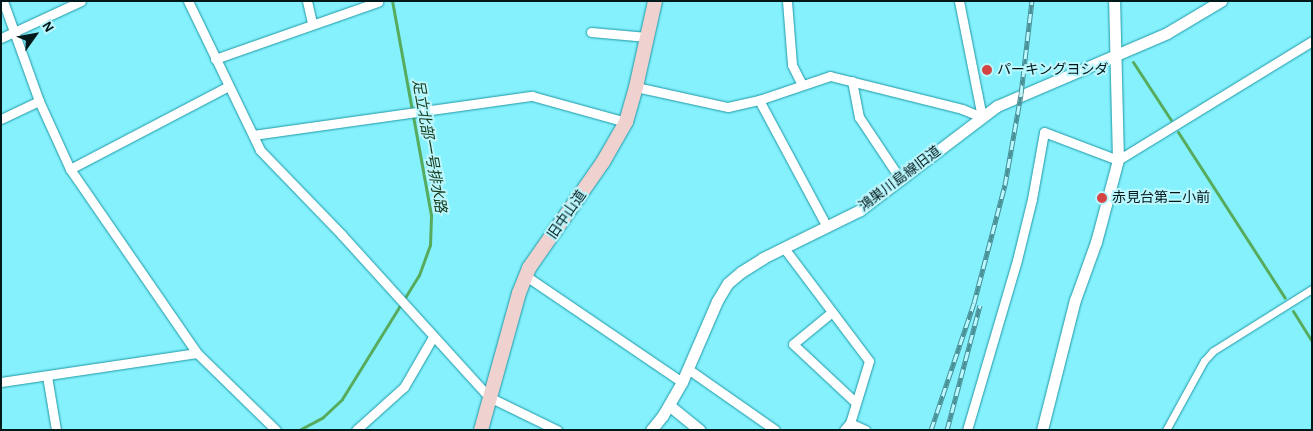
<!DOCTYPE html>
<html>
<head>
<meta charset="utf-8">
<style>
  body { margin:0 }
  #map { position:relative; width:1313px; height:431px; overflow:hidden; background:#85f1fd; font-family:"Alegreya Sans","Noto Sans JP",sans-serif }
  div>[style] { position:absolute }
  .stream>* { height:3px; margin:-1.5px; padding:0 1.5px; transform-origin:1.5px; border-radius:1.5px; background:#56ab5d }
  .roads { filter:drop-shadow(0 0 1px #1e99a5) drop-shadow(0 0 1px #1e99a5) }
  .pedestrian>* { height:7px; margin:-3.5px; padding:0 3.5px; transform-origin:3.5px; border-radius:3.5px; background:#fff }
  .minor>* { height:9px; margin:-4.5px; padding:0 4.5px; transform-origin:4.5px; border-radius:4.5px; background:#fff }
  .tertiary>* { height:11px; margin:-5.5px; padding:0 5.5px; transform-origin:5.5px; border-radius:5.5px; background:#fff }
  .secondary>* { height:14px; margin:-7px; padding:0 7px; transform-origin:7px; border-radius:7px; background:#efd1cf }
  .rail>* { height:5px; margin-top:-2.5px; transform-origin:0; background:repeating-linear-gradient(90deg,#bbf7fe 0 9px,#4a9097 0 18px); box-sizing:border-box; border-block:1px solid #4a9097 }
  .dots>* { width:14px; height:14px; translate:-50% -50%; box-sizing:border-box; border:2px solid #bbf7fe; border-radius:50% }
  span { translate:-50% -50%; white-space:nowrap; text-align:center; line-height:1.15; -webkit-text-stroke:4px #bbf7fe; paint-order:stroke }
  .poi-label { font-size:14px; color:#02191b }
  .left { translate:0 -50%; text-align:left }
  .street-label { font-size:14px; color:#02191b }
  .water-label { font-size:15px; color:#173a1a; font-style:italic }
  .frame { position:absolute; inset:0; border:2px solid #02191b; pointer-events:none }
  .north { position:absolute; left:10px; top:10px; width:50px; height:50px; -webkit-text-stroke:4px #bbf7fe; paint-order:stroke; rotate:58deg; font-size:14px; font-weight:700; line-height:20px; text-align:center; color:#02191b }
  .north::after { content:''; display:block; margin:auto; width:18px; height:22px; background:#02191b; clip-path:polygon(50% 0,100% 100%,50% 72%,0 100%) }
</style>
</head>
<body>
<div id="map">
  <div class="stream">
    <div style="left:1133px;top:62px;width:69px;rotate:56.8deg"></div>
    <div style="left:1178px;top:132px;width:197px;rotate:57.2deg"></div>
    <div style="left:1293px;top:311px;width:36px;rotate:58deg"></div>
    <div style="left:299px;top:430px;width:27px;rotate:-28deg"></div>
    <div style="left:323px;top:417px;width:26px;rotate:-43deg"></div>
    <div style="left:342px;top:399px;width:146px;rotate:-58.2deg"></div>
    <div style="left:419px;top:275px;width:32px;rotate:-70deg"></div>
    <div style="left:430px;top:245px;width:30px;rotate:-88deg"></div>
    <div style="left:431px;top:215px;width:218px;rotate:-100.3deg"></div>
  </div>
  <div class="roads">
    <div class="pedestrian">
      <div style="left:1166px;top:430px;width:79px;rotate:-61.2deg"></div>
      <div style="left:1204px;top:361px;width:13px;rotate:-48deg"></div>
      <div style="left:1213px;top:351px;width:117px;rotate:-32.1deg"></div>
    </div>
    <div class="minor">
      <div style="left:3px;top:1px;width:106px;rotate:70.2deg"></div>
      <div style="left:39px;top:101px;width:75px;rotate:65.5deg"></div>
      <div style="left:70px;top:169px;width:224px;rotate:55.4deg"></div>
      <div style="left:197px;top:353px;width:110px;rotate:44.3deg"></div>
      <div style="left:188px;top:1px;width:165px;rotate:64.2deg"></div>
      <div style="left:260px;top:150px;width:118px;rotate:46deg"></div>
      <div style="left:342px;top:235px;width:219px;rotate:47.8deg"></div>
      <div style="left:489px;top:397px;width:76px;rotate:25.9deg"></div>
      <div style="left:307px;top:1px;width:23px;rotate:77deg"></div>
      <div style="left:787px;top:1px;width:64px;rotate:85.5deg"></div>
      <div style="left:792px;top:65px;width:22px;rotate:63deg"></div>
      <div style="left:959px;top:1px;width:118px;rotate:78.8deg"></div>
      <div style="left:591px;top:32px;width:56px;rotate:5.1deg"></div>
      <div style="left:1px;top:38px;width:88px;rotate:-24.8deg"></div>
      <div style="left:215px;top:59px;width:173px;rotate:-19.3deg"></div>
      <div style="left:852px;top:81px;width:37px;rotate:79deg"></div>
      <div style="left:859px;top:117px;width:76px;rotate:56.3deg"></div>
      <div style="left:636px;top:87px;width:94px;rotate:12.3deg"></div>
      <div style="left:728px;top:107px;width:32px;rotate:-13deg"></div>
      <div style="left:759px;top:100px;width:75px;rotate:-18.7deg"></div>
      <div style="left:830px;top:76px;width:136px;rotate:14deg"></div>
      <div style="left:962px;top:109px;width:22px;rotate:22deg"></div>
      <div style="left:759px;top:100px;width:144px;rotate:61.8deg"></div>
      <div style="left:1px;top:119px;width:42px;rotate:-25.3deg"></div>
      <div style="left:253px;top:135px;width:282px;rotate:-8deg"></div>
      <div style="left:532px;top:96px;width:98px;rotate:15.5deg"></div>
      <div style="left:70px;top:169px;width:179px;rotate:-27.6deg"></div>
      <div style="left:784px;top:248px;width:141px;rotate:53deg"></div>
      <div style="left:869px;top:361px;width:65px;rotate:107deg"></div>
      <div style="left:850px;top:423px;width:9px;rotate:131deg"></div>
      <div style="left:526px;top:276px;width:189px;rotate:34.2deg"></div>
      <div style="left:832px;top:312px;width:50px;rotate:140.6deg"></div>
      <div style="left:793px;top:344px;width:85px;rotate:43.1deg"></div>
      <div style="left:688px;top:369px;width:106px;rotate:35deg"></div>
      <div style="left:47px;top:376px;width:55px;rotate:80.5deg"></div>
      <div style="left:1px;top:382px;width:198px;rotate:-8.4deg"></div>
      <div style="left:850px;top:423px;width:17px;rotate:25deg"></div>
      <div style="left:356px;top:430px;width:64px;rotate:-41.9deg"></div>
      <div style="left:404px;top:387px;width:58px;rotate:-59.9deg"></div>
      <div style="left:967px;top:430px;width:177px;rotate:-73.6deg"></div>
      <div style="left:1017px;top:260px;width:63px;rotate:-76.2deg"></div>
      <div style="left:1032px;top:199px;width:68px;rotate:-79.8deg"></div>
      <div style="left:1044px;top:132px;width:79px;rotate:20.7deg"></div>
      <div style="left:1118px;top:160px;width:228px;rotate:-31.5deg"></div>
    </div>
    <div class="tertiary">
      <div style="left:670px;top:406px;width:38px;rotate:39deg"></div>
      <div style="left:651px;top:430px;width:19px;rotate:-51deg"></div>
      <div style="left:663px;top:415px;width:38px;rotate:-60deg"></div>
      <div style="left:682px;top:382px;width:88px;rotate:-66.6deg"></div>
      <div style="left:717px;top:301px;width:21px;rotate:-59deg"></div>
      <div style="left:728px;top:283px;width:17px;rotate:-40deg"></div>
      <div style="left:741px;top:272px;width:26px;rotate:-32deg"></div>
      <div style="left:763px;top:258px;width:108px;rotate:-26.3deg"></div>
      <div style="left:860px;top:210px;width:172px;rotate:-37.2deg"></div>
      <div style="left:997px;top:106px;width:185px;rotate:-23.2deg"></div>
      <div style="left:1167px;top:33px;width:63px;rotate:-30.7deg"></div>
      <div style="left:1042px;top:430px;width:134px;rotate:-75.8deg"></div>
      <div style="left:1075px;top:300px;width:62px;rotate:-70.1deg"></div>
      <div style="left:1096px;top:242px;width:85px;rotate:-75deg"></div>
      <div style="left:1118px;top:160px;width:159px;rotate:-91.4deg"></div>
    </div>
    <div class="secondary">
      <div style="left:481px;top:430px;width:142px;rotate:-74.5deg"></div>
      <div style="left:519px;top:293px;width:27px;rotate:-68deg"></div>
      <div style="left:529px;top:268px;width:129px;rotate:-55.1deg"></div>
      <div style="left:603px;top:162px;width:46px;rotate:-60.1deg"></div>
      <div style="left:626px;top:122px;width:36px;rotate:-74deg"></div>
      <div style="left:636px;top:87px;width:88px;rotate:-77.5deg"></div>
    </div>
  </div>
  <div class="rail">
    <div style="left:931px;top:430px;width:134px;rotate:-71.3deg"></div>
    <div style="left:974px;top:303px;width:122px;rotate:-75.3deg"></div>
    <div style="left:1005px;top:185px;width:92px;rotate:-80deg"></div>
    <div style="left:1021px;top:94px;width:94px;rotate:-83.3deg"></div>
    <div style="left:947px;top:430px;width:129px;rotate:-75.2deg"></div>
  </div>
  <div class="dots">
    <div style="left:987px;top:70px;background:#d34442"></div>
    <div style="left:1102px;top:198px;background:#d34442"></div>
  </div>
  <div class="poi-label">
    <span class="left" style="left:997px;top:70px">パーキングヨシダ</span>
    <span class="left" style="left:1112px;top:198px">赤見台第二小前</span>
  </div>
  <div class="street-label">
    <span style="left:900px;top:179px;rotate:-37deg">鴻巣川島線旧道</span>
    <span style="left:567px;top:215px;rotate:-55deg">旧中山道</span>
  </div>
  <div class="water-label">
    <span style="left:429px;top:146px;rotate:80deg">足立北部一号排水路</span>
  </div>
  <div class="frame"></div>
  <div class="north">N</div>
</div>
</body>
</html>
